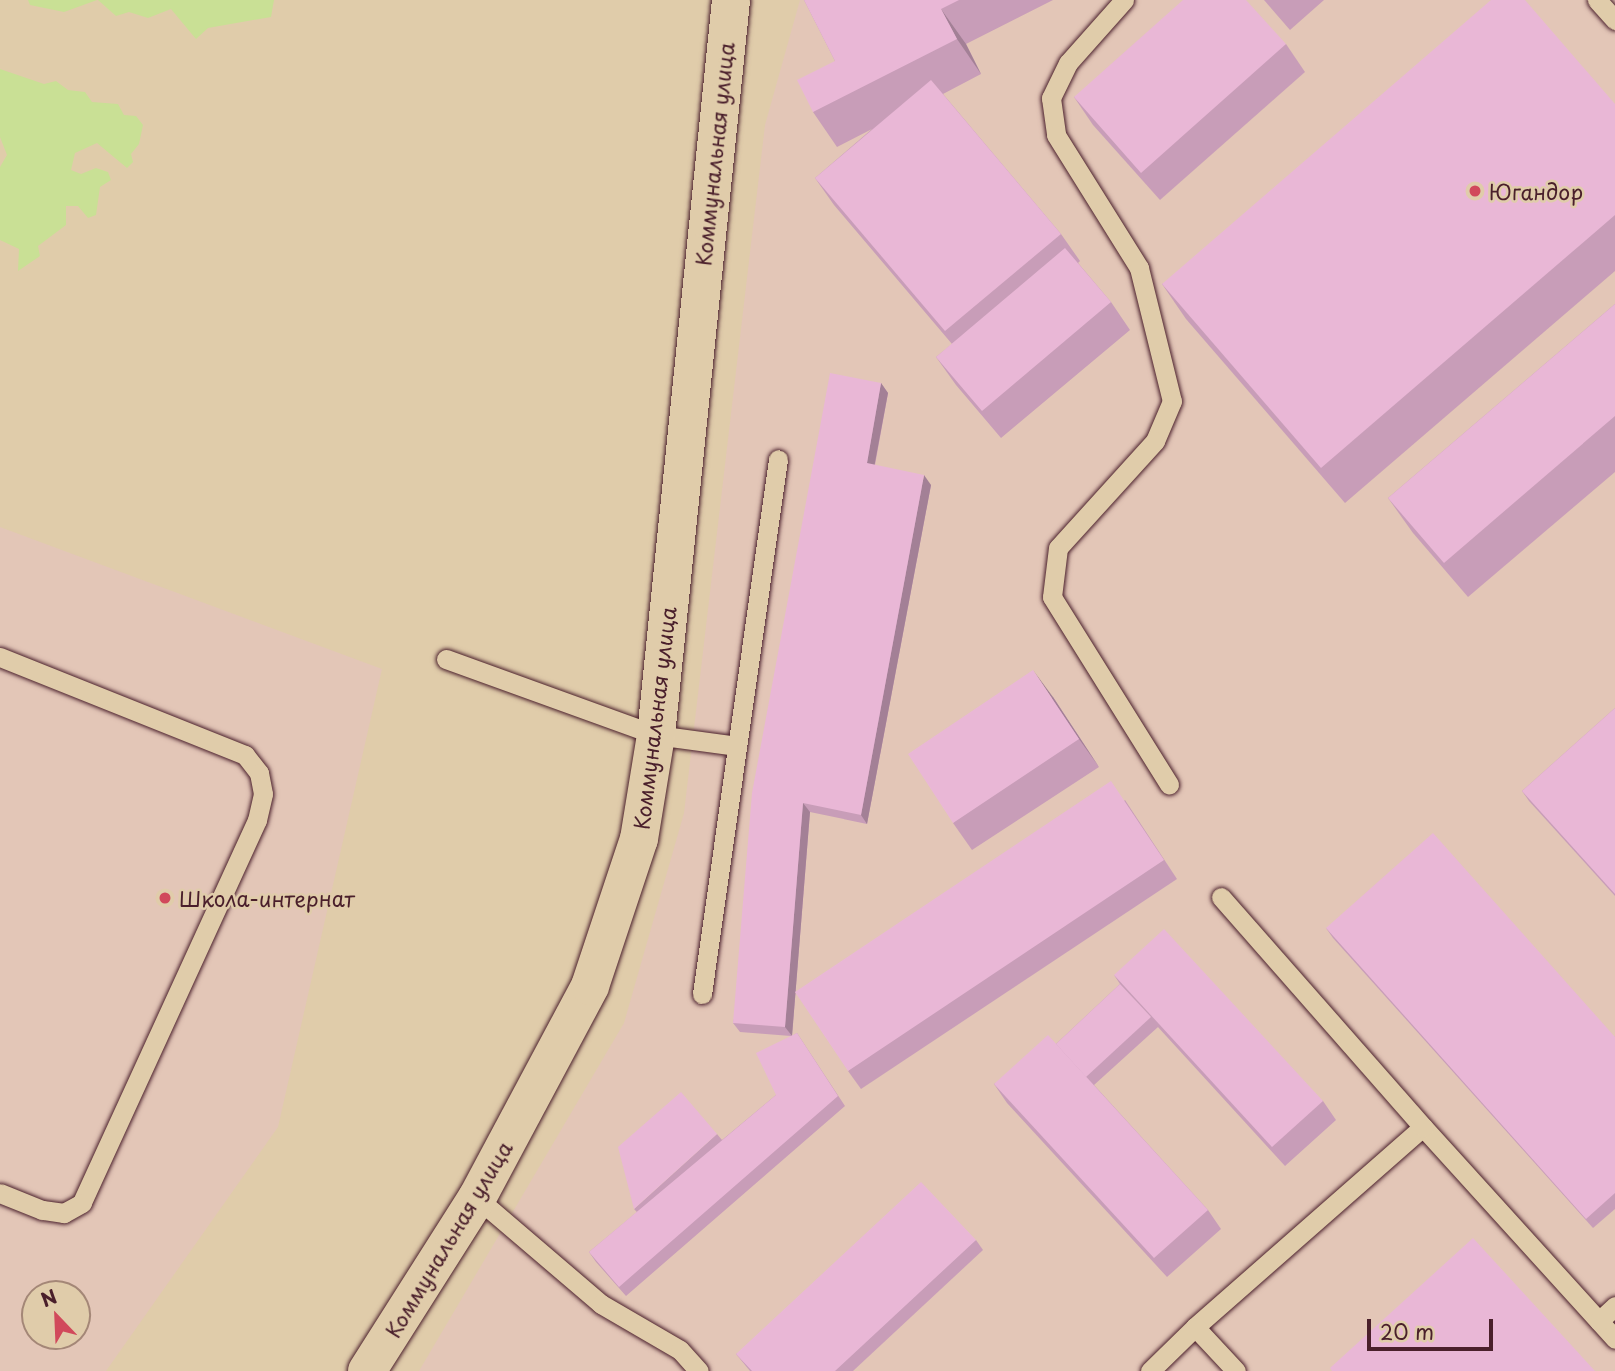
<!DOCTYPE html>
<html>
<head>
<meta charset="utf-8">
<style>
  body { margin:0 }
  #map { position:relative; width:1615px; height:1371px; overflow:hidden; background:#e0ccaa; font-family:"Playpen Sans",sans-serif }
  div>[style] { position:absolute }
  .built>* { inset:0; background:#e3c6b7 }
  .green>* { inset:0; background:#c9e095 }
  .roads { filter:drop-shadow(0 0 2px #4a1f2b) drop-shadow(0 0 2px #4a1f2b) }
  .lane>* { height:19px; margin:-9.5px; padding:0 9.5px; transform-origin:9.5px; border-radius:9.5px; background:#e0ccaa }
  .street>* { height:38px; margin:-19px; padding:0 19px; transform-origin:19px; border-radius:19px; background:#e0ccaa }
  .wall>* { inset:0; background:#c89db8 }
  .shaded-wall>* { inset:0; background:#a38096 }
  .building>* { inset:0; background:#e9b7d6 }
  .dots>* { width:19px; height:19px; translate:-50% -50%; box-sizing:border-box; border:4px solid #e0ccaa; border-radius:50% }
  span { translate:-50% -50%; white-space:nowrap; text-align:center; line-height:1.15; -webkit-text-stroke:5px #e0ccaa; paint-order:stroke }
  .street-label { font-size:21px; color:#4a1f2b }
  .poi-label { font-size:21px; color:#4a1f2b }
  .left { translate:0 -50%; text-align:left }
  .north { position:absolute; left:21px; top:1280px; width:70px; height:70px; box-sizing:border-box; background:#e0ccaa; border:2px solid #a48777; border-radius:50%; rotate:337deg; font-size:19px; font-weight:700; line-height:28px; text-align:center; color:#4a1f2b }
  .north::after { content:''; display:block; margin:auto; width:24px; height:32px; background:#d1495b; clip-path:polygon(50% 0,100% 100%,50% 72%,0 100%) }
  .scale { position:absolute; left:1367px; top:1319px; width:126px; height:32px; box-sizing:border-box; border:4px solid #4a1f2b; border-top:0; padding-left:9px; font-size:21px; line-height:24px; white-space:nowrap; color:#4a1f2b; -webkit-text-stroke:5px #e0ccaa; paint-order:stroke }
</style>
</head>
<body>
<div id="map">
  <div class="built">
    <div style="clip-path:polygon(800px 0,1615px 0,1615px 1371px,419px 1371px,624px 1023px,684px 813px,765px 125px)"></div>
    <div style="clip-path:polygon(evenodd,0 527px,382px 669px,278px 1127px,106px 1371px,0 1371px,0 527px,35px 1294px,77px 1294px,77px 1336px,35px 1336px,35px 1294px)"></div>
  </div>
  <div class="green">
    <div style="clip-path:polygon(28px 0,97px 0,64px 12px,30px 5px)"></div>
    <div style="clip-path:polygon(98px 0,274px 0,271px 17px,208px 28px,196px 39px,171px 9px,148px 18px,129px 12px,116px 16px)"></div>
    <div style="clip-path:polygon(0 69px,44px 84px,56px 81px,68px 90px,85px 92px,92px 102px,118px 104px,124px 115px,136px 116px,143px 125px,139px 144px,131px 154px,133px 162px,127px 168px,97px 143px,75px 153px,71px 170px,81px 174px,96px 168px,108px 172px,111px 180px,100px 187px,96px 215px,88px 218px,78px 206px,66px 206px,66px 225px,38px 246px,40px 256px,18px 271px,19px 249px,0 240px,0 167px,7px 155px,0 137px)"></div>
  </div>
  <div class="roads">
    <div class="lane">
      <div style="left:1124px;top:0;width:84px;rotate:131.6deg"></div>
      <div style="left:1068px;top:63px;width:39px;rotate:116deg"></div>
      <div style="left:1051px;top:98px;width:37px;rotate:82deg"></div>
      <div style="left:1056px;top:135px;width:157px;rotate:58deg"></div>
      <div style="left:1139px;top:268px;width:137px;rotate:76.1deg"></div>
      <div style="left:1172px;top:401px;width:43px;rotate:113deg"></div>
      <div style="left:1155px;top:441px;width:144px;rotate:132.2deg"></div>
      <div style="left:1058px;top:548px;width:49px;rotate:97deg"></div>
      <div style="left:1052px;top:597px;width:221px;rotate:58deg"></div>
      <div style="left:1597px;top:0;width:27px;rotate:48deg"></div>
      <div style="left:0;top:657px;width:264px;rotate:21.8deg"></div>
      <div style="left:245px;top:755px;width:23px;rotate:52deg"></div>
      <div style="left:259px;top:773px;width:21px;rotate:79deg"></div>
      <div style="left:263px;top:794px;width:27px;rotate:103deg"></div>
      <div style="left:257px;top:820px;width:421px;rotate:114.6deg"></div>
      <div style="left:82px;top:1203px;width:21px;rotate:151deg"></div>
      <div style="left:64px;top:1213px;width:22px;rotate:-172deg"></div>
      <div style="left:42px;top:1210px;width:45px;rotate:-158deg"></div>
      <div style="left:446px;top:659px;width:223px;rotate:19.9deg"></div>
      <div style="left:656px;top:735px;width:82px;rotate:7.7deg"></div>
      <div style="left:702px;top:994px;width:540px;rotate:-81.91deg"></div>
      <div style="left:1423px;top:1127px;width:286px;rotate:47.8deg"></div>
      <div style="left:477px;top:1198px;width:163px;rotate:40.5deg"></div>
      <div style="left:601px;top:1304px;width:91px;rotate:30.2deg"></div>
      <div style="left:680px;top:1350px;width:28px;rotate:48deg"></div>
      <div style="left:1599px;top:1321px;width:22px;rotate:-43deg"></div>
      <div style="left:1195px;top:1327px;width:303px;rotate:-41.3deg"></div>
      <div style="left:1423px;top:1127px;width:306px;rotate:-131.3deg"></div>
      <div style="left:1150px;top:1371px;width:63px;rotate:-44.4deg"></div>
      <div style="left:1195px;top:1327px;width:60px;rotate:47deg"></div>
    </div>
    <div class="street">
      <div style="left:367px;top:1371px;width:205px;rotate:-57.6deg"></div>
      <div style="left:477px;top:1198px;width:240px;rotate:-61.9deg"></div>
      <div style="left:590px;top:986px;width:155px;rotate:-71.6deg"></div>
      <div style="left:639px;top:839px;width:105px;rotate:-80.7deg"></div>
      <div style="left:656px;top:735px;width:739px;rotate:-84.17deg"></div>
    </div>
  </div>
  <div class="wall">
    <div style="clip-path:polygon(804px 0,1053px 0,966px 44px,981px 74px,943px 94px,1061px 234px,1080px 261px,1078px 263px,1111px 302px,1130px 330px,1001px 438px,956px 385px,936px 357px,952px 344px,834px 205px,815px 178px,872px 129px,837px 147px,813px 112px,835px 61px)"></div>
    <div style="clip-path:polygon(1264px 0,1324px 0,1290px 30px)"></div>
    <div style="clip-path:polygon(1286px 44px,1305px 72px,1160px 200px,1093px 125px,1074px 97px)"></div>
    <div style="clip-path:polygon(1615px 104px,1615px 271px,1345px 503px,1186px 319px,1162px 284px)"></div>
    <div style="clip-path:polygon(1615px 304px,1615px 472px,1468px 597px,1413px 533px,1388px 498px)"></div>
    <div style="clip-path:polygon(881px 383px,888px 393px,875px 465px,931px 485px,867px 824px,810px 812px,792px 1036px,797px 1033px,845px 1106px,626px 1296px,596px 1262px,589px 1252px,637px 1212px,634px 1209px,717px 1134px,722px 1140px,776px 1095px,791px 1036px,740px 1032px,733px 1023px)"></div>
    <div style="clip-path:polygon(1053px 697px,1099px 767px,972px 850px,953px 823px)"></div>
    <div style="clip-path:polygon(1615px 708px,1615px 896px,1529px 801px,1522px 791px)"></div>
    <div style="clip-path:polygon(1125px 800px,1177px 879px,861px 1089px,848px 1071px)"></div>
    <div style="clip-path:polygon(1326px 928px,1615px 1037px,1615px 1209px,1593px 1228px,1333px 938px)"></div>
    <div style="clip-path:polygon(1114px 975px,1323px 1101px,1336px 1120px,1285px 1166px,1157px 1026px,1158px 1027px,1094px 1085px,1208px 1210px,1221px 1229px,1167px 1277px,1007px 1103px,994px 1084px,1056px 1044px,1120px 984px)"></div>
    <div style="clip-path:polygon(976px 1240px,983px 1250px,853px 1371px,750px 1371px,736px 1354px)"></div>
  </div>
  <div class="shaded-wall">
    <div style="clip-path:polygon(941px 9px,966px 44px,981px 74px,957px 39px)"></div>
    <div style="clip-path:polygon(881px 383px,888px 393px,873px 473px,867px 463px)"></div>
    <div style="clip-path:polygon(924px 475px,931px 485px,867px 824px,861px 815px)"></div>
    <div style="clip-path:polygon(1033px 670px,1053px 697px,1099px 767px,1079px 739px)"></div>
    <div style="clip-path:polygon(803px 803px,810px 812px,792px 1036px,785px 1027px)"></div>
  </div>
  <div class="building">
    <div style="clip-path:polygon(804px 0,959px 0,941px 9px,957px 39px,813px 112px,797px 80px,835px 61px)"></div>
    <div style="clip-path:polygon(1183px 0,1246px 0,1286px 44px,1141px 173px,1074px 97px)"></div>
    <div style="clip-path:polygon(1491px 0,1525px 0,1615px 104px,1615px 215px,1321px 468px,1162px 284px)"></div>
    <div style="clip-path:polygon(931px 80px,1061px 234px,945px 331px,815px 178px)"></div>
    <div style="clip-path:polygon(1065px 248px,1111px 302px,982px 411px,936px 357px)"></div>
    <div style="clip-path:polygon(1615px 304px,1615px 416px,1444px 563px,1388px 498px)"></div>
    <div style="clip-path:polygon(830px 373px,881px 383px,867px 463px,924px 475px,861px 815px,803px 803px,785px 1027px,733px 1023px,752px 793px)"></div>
    <div style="clip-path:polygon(1033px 670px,1079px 739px,953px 823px,908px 754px)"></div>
    <div style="clip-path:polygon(1615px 708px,1615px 894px,1522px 791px)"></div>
    <div style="clip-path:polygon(1111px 781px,1164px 860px,848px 1071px,795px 992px)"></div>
    <div style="clip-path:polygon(1433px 833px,1615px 1037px,1615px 1193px,1586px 1219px,1326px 928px)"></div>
    <div style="clip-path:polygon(1164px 929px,1323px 1101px,1272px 1147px,1114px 975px)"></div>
    <div style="clip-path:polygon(1120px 984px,1151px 1017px,1086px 1077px,1056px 1044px)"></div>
    <div style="clip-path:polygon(797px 1033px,838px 1096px,619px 1287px,589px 1252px,776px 1095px,756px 1053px)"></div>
    <div style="clip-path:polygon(1048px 1035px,1208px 1210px,1154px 1258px,994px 1084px)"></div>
    <div style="clip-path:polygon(681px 1092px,717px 1134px,634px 1209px,618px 1147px)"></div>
    <div style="clip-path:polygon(921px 1182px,976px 1240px,835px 1371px,752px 1371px,736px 1354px)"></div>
    <div style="clip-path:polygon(1473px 1238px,1595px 1371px,1332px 1371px,1330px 1368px)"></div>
  </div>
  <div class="dots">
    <div style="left:1475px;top:191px;background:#d1495b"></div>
    <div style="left:165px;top:898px;background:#d1495b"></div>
  </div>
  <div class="street-label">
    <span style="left:714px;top:154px;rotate:-84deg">Коммунальная улица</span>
    <span style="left:654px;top:718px;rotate:-83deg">Коммунальная улица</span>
    <span style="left:448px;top:1239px;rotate:-59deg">Коммунальная улица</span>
  </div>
  <div class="poi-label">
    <span class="left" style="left:1489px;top:191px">Югандор</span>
    <span class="left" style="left:179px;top:898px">Школа-интернат</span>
  </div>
  <div class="north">N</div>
  <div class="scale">20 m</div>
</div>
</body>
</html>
